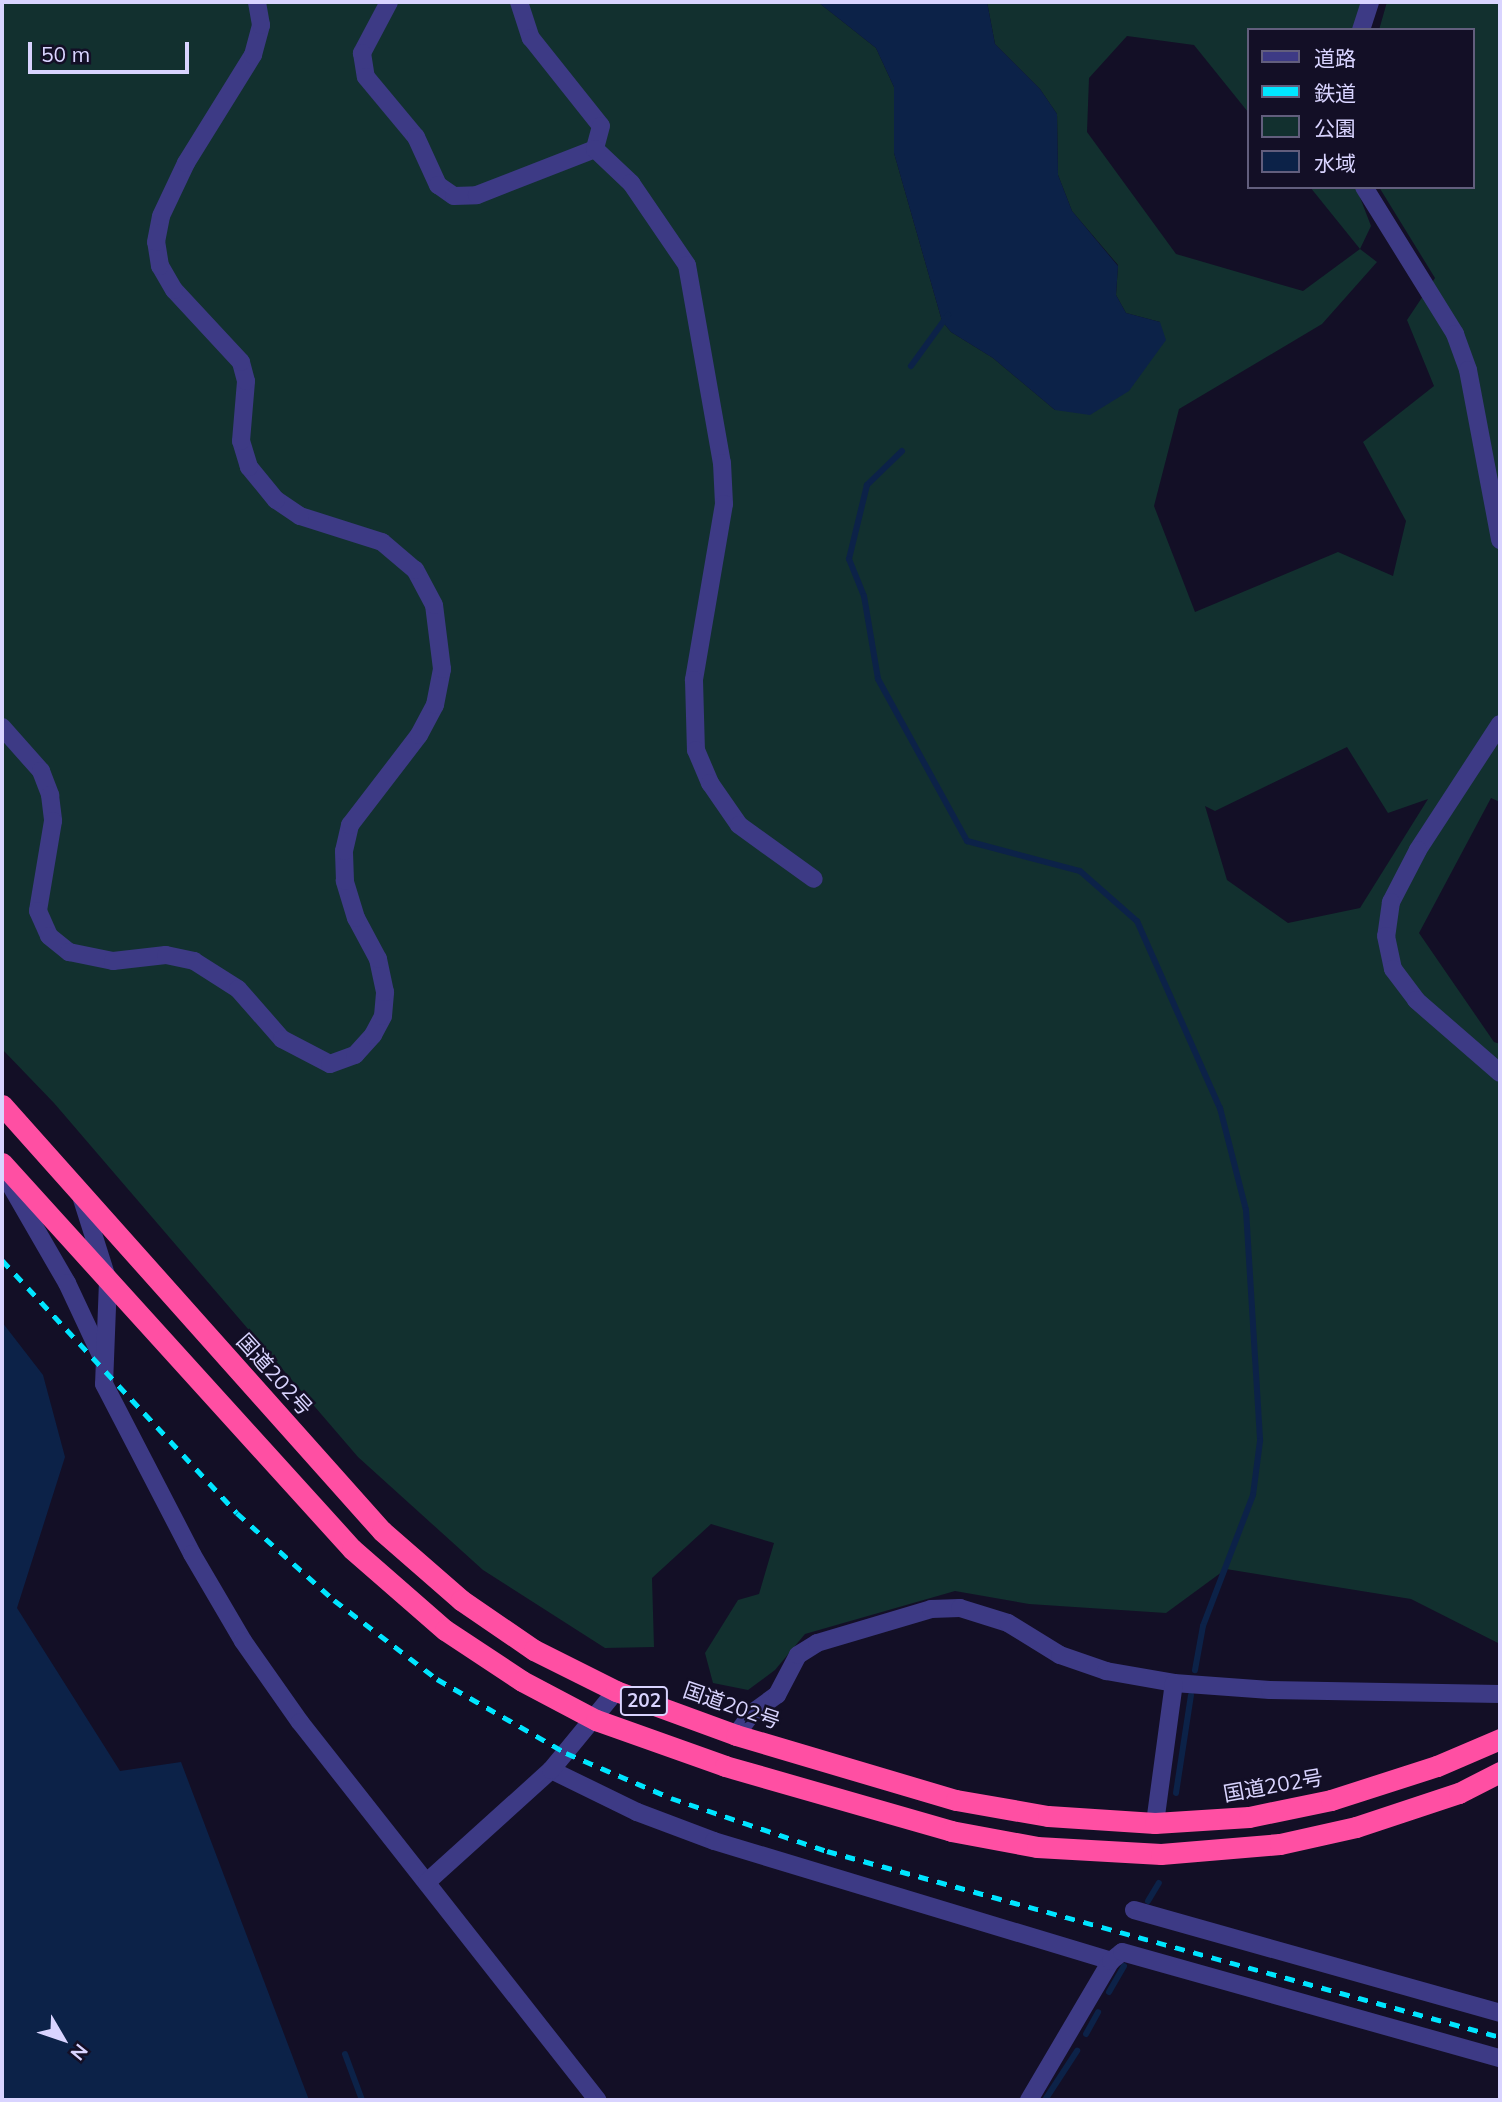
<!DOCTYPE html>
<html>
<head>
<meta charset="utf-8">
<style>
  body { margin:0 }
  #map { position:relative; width:1502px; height:2102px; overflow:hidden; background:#130f26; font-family:Mulish,"Noto Sans JP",sans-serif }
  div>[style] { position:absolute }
  .green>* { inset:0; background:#12302f }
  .water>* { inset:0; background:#0c2248 }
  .stream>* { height:6px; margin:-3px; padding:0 3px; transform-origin:3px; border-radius:3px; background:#0c2248 }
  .minor>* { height:18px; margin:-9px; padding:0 9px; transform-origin:9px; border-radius:9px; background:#3d3a85 }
  .highway>* { height:21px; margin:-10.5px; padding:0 10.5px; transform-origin:10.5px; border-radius:10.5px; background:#ff4fa3 }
  .rail>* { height:5px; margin-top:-2.5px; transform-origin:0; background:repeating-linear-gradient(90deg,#00e5ff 0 10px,transparent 0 19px) }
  span { translate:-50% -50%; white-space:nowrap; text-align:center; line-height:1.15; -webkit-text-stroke:5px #130f26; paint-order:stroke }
  .shield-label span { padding:2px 5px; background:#130f26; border:2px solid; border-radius:5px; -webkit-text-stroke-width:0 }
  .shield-label { font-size:19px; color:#d9d4ff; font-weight:700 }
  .street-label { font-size:21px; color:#d9d4ff }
  .frame { position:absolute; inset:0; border:4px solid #d9d4ff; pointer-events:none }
  .legend { position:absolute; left:1247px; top:28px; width:228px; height:161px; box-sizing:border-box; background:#130f26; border:2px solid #625e7d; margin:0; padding:9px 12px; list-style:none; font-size:21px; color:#d9d4ff }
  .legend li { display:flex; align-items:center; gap:14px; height:35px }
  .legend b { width:35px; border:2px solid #625e7d }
  .north { position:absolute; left:28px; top:2004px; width:70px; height:70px; -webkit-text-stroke:5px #130f26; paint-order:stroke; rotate:129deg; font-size:19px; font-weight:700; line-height:28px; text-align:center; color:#d9d4ff }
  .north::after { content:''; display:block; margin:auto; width:24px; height:32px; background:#d9d4ff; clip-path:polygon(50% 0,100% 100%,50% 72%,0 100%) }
  .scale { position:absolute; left:28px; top:42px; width:161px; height:32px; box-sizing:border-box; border:4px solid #d9d4ff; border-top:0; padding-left:9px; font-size:21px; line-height:24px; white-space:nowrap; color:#d9d4ff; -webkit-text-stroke:5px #130f26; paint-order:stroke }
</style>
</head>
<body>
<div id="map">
  <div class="green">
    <div style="clip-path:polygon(evenodd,2px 2px,818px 2px,876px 48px,894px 87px,894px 153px,942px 321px,951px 332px,993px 358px,1055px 410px,1160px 322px,1126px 313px,1116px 295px,1118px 265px,1072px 211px,1058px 175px,1057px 114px,1040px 89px,995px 44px,987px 2px,1364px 2px,1356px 30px,1248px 30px,1248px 112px,1194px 45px,1127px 36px,1089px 78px,1087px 132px,1176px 254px,1303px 291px,1360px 249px,1310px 187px,1356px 187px,1371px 226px,1360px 249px,1377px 262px,1322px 324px,1179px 409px,1154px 506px,1195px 612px,1338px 552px,1393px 576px,1406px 521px,1363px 442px,1434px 386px,1407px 320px,1435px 278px,1379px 187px,1472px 187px,1472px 30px,1379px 30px,1387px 2px,1500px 2px,1500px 802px,1491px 798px,1419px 933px,1494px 1042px,1500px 1044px,1500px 1644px,1411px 1599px,1226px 1569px,1166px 1613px,1029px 1604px,955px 1591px,805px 1634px,775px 1670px,748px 1690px,713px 1683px,705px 1653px,738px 1600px,759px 1594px,774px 1543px,711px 1524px,652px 1578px,654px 1647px,605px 1648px,483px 1570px,358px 1457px,54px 1103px,2px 1049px,2px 2px,1347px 747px,1388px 813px,1428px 799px,1360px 908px,1288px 923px,1227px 880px,1205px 806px,1215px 811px,1347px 747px)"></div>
  </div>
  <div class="water">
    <div style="clip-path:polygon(818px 2px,987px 2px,995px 44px,1040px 89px,1057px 114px,1058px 175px,1072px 211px,1118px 266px,1116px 295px,1126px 313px,1160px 322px,1166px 340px,1129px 391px,1090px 415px,1055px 410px,993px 358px,951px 332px,942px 321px,894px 153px,894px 87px,876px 48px)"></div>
    <div style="clip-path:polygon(2px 1322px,43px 1375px,65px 1457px,17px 1608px,120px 1771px,181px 1762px,309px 2100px,2px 2100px)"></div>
  </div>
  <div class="stream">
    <div style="left:911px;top:366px;width:63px;rotate:-54deg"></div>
    <div style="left:902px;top:451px;width:49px;rotate:135.8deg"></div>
    <div style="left:867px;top:485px;width:76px;rotate:103.7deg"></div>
    <div style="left:849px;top:559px;width:40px;rotate:68deg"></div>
    <div style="left:864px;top:596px;width:84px;rotate:80.4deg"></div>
    <div style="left:878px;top:679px;width:185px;rotate:61.2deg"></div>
    <div style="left:967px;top:841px;width:117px;rotate:14.9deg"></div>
    <div style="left:1080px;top:871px;width:76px;rotate:41.3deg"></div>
    <div style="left:1137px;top:921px;width:205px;rotate:66.1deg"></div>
    <div style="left:1220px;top:1108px;width:105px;rotate:75.7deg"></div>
    <div style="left:1246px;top:1210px;width:231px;rotate:86.5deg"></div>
    <div style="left:1260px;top:1441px;width:54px;rotate:97.4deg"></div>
    <div style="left:1253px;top:1495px;width:140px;rotate:110.9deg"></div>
    <div style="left:1203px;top:1626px;width:45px;rotate:100.3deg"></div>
    <div style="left:1176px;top:1793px;width:99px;rotate:-81.3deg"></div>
    <div style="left:1148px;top:1901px;width:21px;rotate:-59deg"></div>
    <div style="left:1109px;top:1992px;width:30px;rotate:-60deg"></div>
    <div style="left:1086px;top:2034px;width:25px;rotate:-61deg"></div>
    <div style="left:345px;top:2054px;width:49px;rotate:69.7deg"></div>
    <div style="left:1045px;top:2100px;width:59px;rotate:-56.9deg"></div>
  </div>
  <div class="minor">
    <div style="left:389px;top:2px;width:58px;rotate:117.9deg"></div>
    <div style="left:362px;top:53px;width:24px;rotate:81deg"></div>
    <div style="left:366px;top:77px;width:78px;rotate:50.2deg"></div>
    <div style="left:416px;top:137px;width:53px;rotate:65.4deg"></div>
    <div style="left:438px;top:185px;width:19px;rotate:35deg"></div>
    <div style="left:454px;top:196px;width:23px;rotate:-2deg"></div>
    <div style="left:477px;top:195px;width:127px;rotate:-21.3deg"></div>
    <div style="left:519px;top:2px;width:38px;rotate:72deg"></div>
    <div style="left:531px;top:38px;width:112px;rotate:51.5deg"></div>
    <div style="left:601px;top:126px;width:24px;rotate:105deg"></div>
    <div style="left:1361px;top:30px;width:29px;rotate:-72deg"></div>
    <div style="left:595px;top:149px;width:50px;rotate:43.4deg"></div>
    <div style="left:631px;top:183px;width:99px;rotate:55.7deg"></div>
    <div style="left:687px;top:265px;width:201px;rotate:80deg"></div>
    <div style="left:722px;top:463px;width:41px;rotate:87.2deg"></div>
    <div style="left:724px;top:504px;width:179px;rotate:99.7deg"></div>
    <div style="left:694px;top:680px;width:70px;rotate:88.4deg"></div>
    <div style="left:696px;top:750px;width:36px;rotate:67deg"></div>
    <div style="left:710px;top:783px;width:51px;rotate:55.4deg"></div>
    <div style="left:739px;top:825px;width:92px;rotate:35.8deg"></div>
    <div style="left:1364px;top:187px;width:173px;rotate:58.2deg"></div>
    <div style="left:1455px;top:334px;width:38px;rotate:70deg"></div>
    <div style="left:1468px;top:370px;width:173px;rotate:79.3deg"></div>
    <div style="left:1500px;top:724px;width:150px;rotate:123.1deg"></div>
    <div style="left:1418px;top:850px;width:59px;rotate:117.4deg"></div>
    <div style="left:1391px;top:902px;width:34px;rotate:98deg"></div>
    <div style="left:1386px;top:936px;width:34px;rotate:78deg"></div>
    <div style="left:1393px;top:969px;width:39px;rotate:53deg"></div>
    <div style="left:1416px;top:1000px;width:111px;rotate:41deg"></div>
    <div style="left:2px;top:727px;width:59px;rotate:48.4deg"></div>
    <div style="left:41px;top:771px;width:26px;rotate:69deg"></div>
    <div style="left:50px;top:795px;width:26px;rotate:83deg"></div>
    <div style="left:53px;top:821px;width:91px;rotate:99.5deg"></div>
    <div style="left:38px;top:911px;width:27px;rotate:66deg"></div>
    <div style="left:49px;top:936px;width:26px;rotate:39deg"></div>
    <div style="left:69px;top:952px;width:45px;rotate:11.6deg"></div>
    <div style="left:113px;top:961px;width:53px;rotate:-6.5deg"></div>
    <div style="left:166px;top:955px;width:29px;rotate:12deg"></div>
    <div style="left:194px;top:961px;width:52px;rotate:32.5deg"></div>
    <div style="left:238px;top:989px;width:67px;rotate:48.7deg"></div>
    <div style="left:282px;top:1039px;width:54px;rotate:27.5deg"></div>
    <div style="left:330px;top:1064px;width:27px;rotate:-20deg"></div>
    <div style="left:355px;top:1055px;width:27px;rotate:-48deg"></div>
    <div style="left:373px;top:1035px;width:21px;rotate:-62deg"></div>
    <div style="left:383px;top:1016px;width:24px;rotate:-85deg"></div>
    <div style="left:385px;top:992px;width:34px;rotate:-102deg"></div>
    <div style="left:378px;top:959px;width:47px;rotate:-118.2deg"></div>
    <div style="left:356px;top:918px;width:39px;rotate:-107deg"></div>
    <div style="left:345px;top:881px;width:30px;rotate:-92deg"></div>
    <div style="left:344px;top:851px;width:27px;rotate:-77deg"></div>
    <div style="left:350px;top:825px;width:113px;rotate:-52.5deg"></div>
    <div style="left:419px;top:735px;width:34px;rotate:-62deg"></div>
    <div style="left:435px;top:705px;width:37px;rotate:-79deg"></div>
    <div style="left:442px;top:669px;width:64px;rotate:-97.1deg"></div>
    <div style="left:434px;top:605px;width:40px;rotate:-118deg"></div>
    <div style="left:415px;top:570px;width:43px;rotate:-139.7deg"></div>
    <div style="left:382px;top:542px;width:86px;rotate:-162.4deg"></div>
    <div style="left:300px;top:516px;width:29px;rotate:-146deg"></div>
    <div style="left:276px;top:500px;width:43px;rotate:-129.3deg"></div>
    <div style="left:249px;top:467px;width:27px;rotate:-107deg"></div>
    <div style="left:241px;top:441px;width:60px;rotate:-85.2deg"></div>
    <div style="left:246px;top:381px;width:20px;rotate:-105deg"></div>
    <div style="left:241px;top:362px;width:98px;rotate:-132.9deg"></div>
    <div style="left:174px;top:290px;width:28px;rotate:-120deg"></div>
    <div style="left:160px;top:266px;width:24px;rotate:-99deg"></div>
    <div style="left:156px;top:242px;width:26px;rotate:-79deg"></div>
    <div style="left:161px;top:216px;width:59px;rotate:-64.7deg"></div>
    <div style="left:186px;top:163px;width:127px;rotate:-58.2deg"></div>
    <div style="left:253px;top:55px;width:31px;rotate:-75deg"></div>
    <div style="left:261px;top:25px;width:23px;rotate:-100deg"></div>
    <div style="left:4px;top:1174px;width:126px;rotate:60deg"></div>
    <div style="left:67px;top:1283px;width:85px;rotate:64.9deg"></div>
    <div style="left:81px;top:1196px;width:89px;rotate:72.4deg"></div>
    <div style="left:108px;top:1281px;width:103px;rotate:92.2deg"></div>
    <div style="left:104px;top:1384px;width:191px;rotate:62.6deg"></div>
    <div style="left:192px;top:1554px;width:101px;rotate:59.6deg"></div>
    <div style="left:243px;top:1641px;width:99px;rotate:54.9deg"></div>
    <div style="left:300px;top:1722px;width:481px;rotate:51.8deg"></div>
    <div style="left:736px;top:1735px;width:27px;rotate:-54deg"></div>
    <div style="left:752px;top:1713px;width:31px;rotate:-36deg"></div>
    <div style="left:777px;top:1695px;width:45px;rotate:-62.3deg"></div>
    <div style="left:798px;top:1655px;width:22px;rotate:-32deg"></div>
    <div style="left:817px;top:1643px;width:119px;rotate:-16.6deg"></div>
    <div style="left:931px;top:1609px;width:29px;rotate:-2deg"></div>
    <div style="left:960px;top:1608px;width:50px;rotate:17.4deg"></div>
    <div style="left:1008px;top:1623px;width:61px;rotate:31.6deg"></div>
    <div style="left:1060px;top:1655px;width:49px;rotate:19.2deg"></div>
    <div style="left:1106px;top:1671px;width:69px;rotate:10deg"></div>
    <div style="left:1174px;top:1683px;width:96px;rotate:4.2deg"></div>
    <div style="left:1270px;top:1690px;width:230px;rotate:1deg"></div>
    <div style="left:551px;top:1770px;width:96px;rotate:26deg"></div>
    <div style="left:637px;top:1812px;width:82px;rotate:20.6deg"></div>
    <div style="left:714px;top:1841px;width:415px;rotate:16.8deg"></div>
    <div style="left:1155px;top:1823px;width:141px;rotate:-82.3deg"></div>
    <div style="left:427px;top:1882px;width:167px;rotate:-42.1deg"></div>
    <div style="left:551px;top:1770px;width:102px;rotate:-50.6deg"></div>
    <div style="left:1134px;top:1910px;width:380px;rotate:15.7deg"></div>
    <div style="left:1029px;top:2100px;width:161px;rotate:-59.5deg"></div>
    <div style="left:1111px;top:1961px;width:14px;rotate:-39deg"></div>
    <div style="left:1122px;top:1952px;width:393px;rotate:15.7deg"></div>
  </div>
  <div class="highway">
    <div style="left:2px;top:1105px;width:571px;rotate:48.27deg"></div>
    <div style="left:382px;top:1531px;width:105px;rotate:41.1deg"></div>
    <div style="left:461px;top:1600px;width:88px;rotate:34.4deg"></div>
    <div style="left:534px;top:1650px;width:92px;rotate:26.6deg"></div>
    <div style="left:616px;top:1691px;width:128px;rotate:20.1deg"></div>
    <div style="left:736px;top:1735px;width:229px;rotate:16.5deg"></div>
    <div style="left:956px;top:1800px;width:93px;rotate:9.9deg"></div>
    <div style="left:1048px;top:1816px;width:107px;rotate:3.7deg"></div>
    <div style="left:1155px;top:1823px;width:94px;rotate:-3.7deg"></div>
    <div style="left:1249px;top:1817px;width:84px;rotate:-11.7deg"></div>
    <div style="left:1331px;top:1800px;width:111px;rotate:-17.8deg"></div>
    <div style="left:1437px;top:1766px;width:69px;rotate:-23.2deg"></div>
    <div style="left:2px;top:1163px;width:521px;rotate:47.8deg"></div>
    <div style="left:352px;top:1549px;width:123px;rotate:41.1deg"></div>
    <div style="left:445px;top:1630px;width:92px;rotate:33.5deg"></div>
    <div style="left:522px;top:1681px;width:84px;rotate:27.8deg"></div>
    <div style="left:596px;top:1720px;width:137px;rotate:19.6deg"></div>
    <div style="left:725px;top:1766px;width:235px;rotate:16deg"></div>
    <div style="left:951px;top:1831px;width:87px;rotate:10.5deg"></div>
    <div style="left:1037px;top:1847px;width:124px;rotate:3.2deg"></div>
    <div style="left:1161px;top:1854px;width:119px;rotate:-4.8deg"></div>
    <div style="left:1280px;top:1844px;width:78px;rotate:-12.6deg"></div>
    <div style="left:1356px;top:1827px;width:108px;rotate:-18.3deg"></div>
    <div style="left:1459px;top:1793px;width:46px;rotate:-27.1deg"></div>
  </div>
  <div class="rail">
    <div style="left:2px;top:1260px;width:345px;rotate:47.1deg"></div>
    <div style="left:237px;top:1513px;width:130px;rotate:41.9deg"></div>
    <div style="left:334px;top:1600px;width:130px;rotate:37.5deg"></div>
    <div style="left:437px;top:1679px;width:149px;rotate:29.8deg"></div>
    <div style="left:566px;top:1753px;width:114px;rotate:23.2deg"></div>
    <div style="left:671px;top:1798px;width:165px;rotate:18.8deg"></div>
    <div style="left:827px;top:1851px;width:698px;rotate:15.45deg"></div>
  </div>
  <div class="shield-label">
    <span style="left:644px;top:1701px">202</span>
  </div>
  <div class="street-label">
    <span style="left:275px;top:1374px;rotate:48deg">国道202号</span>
    <span style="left:732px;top:1705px;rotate:19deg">国道202号</span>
    <span style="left:1273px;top:1785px;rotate:-10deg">国道202号</span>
  </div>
  <div class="frame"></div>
  <ul class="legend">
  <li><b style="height:9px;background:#3d3a85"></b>道路</li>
  <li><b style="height:9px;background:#00e5ff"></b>鉄道</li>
  <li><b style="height:19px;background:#12302f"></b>公園</li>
  <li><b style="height:19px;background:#0c2248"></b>水域</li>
  </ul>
  <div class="north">N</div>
  <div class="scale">50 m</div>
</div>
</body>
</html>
